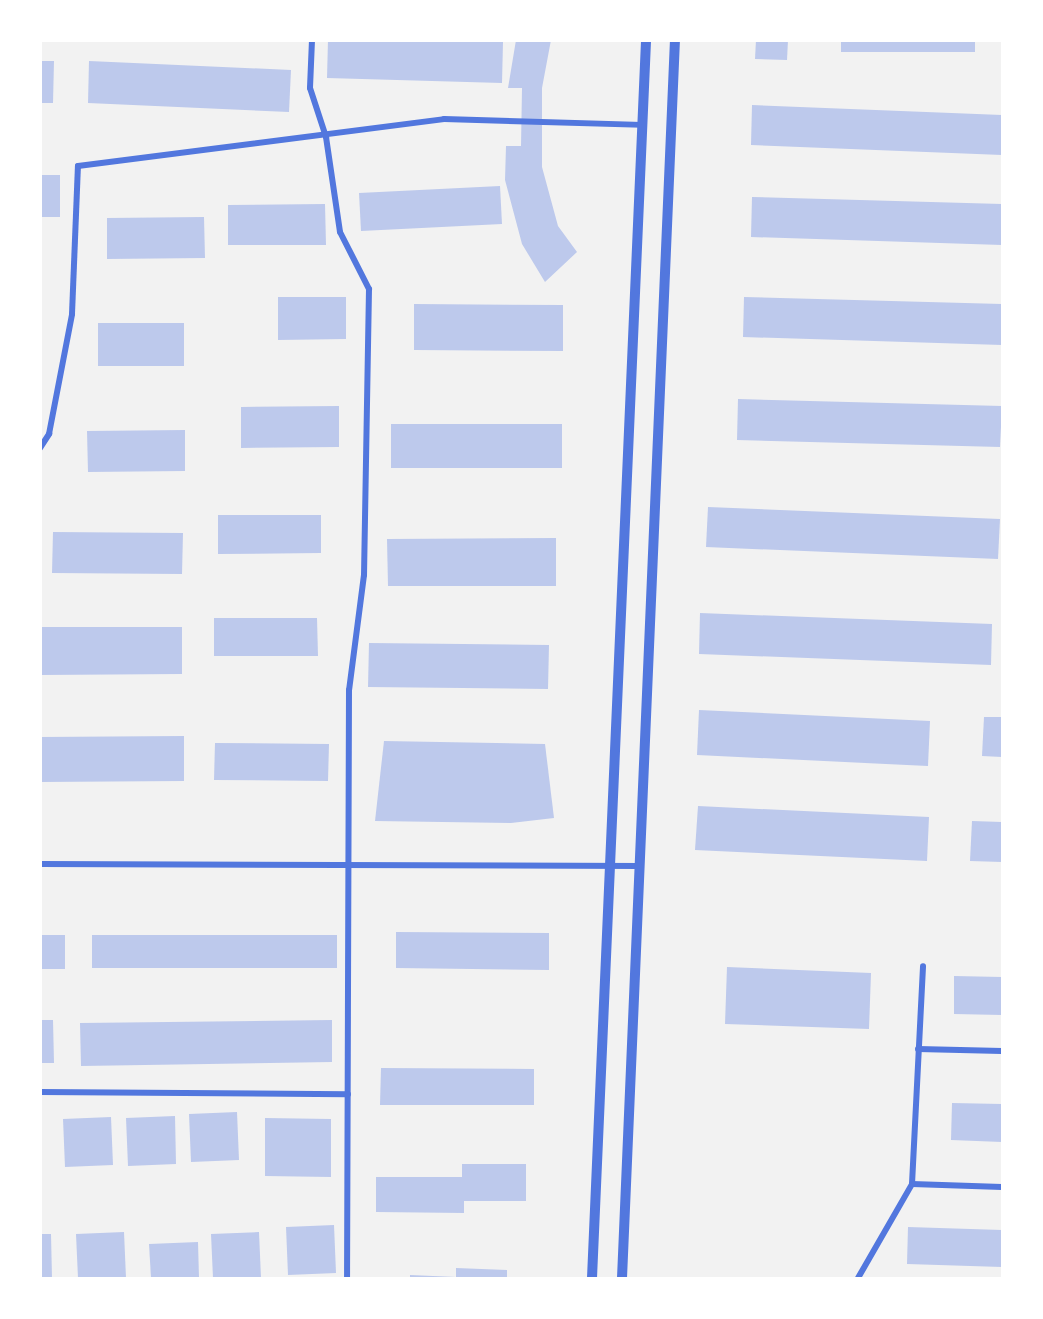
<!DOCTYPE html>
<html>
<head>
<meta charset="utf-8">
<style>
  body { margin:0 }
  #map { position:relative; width:1043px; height:1319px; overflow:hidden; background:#f2f2f2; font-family:"Golos Text",sans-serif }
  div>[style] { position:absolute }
  .building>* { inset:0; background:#bdc9ec }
  .minor>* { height:6px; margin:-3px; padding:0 3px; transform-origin:3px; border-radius:3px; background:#5277de }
  .tertiary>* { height:10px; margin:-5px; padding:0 5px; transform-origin:5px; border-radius:5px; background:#5277de }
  span { translate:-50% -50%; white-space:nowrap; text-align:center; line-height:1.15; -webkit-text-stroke:6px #fff; paint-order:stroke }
  .frame { position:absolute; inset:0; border:42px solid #fff; pointer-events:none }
</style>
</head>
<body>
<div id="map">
  <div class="building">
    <div style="clip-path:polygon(328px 40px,503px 42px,502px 83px,327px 78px)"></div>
    <div style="clip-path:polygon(516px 40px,551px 40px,542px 88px,542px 167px,558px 226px,577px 252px,545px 282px,522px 244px,505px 180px,506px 146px,521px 146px,522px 88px,508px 88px)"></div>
    <div style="clip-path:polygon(756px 40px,788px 40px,787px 60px,755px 59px)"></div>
    <div style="clip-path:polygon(841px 40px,975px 40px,975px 52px,841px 52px)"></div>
    <div style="clip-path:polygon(40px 61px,54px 61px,53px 103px,40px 103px)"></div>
    <div style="clip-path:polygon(89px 61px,291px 70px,289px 112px,88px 103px)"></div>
    <div style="clip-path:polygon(752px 105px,1002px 115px,1002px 155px,751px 145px)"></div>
    <div style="clip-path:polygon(40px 175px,60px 175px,60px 217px,40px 217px)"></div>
    <div style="clip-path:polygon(500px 186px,502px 224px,361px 231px,359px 193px)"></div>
    <div style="clip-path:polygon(752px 197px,1002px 204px,1002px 245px,751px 237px)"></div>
    <div style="clip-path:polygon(325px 204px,326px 245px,228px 245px,228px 205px)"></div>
    <div style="clip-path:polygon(204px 217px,205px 258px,107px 259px,107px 218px)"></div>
    <div style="clip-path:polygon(278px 297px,346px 297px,346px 339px,278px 340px)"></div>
    <div style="clip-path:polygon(744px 297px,1002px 304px,1002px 345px,743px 337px)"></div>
    <div style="clip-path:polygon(414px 304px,563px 305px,563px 351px,414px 350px)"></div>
    <div style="clip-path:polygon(98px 323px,184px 323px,184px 366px,98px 366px)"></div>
    <div style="clip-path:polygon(738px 399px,1002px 406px,1000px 447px,737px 440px)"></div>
    <div style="clip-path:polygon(339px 406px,339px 447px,241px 448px,241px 407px)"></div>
    <div style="clip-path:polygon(391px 424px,562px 424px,562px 468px,391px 468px)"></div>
    <div style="clip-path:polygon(185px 430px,185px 471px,88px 472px,87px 431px)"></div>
    <div style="clip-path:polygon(708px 507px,1000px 519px,998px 559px,706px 547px)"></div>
    <div style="clip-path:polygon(218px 515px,321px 515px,321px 553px,218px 554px)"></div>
    <div style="clip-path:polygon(53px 532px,183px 533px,182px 574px,52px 573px)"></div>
    <div style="clip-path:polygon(556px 538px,556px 586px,388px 586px,387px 539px)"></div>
    <div style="clip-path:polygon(700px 613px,992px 624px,991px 665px,699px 654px)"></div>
    <div style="clip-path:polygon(214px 618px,317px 618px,318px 656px,214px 656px)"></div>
    <div style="clip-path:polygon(40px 627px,182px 627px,182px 674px,40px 675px)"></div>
    <div style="clip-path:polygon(369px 643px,549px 645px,548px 689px,368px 687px)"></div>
    <div style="clip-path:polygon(699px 710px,930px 721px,928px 766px,697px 755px)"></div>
    <div style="clip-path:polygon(984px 717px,1002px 717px,1002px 757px,982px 756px)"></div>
    <div style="clip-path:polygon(184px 736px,184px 781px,40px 782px,40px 737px)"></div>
    <div style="clip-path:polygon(384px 741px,545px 744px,554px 818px,511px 823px,375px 821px)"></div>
    <div style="clip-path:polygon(215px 743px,329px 744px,328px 781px,214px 780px)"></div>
    <div style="clip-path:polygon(698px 806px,929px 817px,927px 861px,695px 850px)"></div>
    <div style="clip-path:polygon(972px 821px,1002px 822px,1002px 862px,970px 861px)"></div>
    <div style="clip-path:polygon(396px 932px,549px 933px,549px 970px,396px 968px)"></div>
    <div style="clip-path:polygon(40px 935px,65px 935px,65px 969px,40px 969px)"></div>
    <div style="clip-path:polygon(92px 935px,337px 935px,337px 968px,92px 968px)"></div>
    <div style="clip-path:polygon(727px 967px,871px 973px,869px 1029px,725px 1024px)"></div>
    <div style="clip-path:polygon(954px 976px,1002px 977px,1002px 1015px,954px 1014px)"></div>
    <div style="clip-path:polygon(40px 1020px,53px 1020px,54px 1063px,40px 1063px)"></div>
    <div style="clip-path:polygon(332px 1020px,332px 1062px,81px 1066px,80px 1023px)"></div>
    <div style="clip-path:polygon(381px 1068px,534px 1069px,534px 1105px,380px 1105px)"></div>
    <div style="clip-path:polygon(952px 1103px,1002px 1104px,1002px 1142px,951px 1140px)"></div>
    <div style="clip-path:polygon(237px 1112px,239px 1160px,191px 1162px,189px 1114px)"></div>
    <div style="clip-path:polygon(175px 1116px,176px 1164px,128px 1166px,126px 1118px)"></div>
    <div style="clip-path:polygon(111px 1117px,113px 1165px,65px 1167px,63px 1119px)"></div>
    <div style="clip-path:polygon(265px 1118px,331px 1119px,331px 1177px,265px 1176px)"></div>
    <div style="clip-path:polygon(462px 1164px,526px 1164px,526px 1201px,464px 1201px,464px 1213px,376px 1212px,376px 1177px,462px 1177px)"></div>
    <div style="clip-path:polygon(334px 1225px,336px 1273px,288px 1275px,286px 1227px)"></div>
    <div style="clip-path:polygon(908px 1227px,1002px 1230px,1002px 1267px,907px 1264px)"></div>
    <div style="clip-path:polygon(124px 1232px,126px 1278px,78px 1278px,76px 1234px)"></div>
    <div style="clip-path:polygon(259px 1232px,261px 1278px,213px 1278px,211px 1234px)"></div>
    <div style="clip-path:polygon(40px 1234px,51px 1234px,52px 1278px,40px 1278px)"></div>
    <div style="clip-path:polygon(198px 1242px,199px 1278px,151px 1278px,149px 1244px)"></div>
    <div style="clip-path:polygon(456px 1268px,507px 1270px,507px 1278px,410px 1278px,410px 1275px,456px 1277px)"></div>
  </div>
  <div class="minor">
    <div style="left:312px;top:40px;width:48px;rotate:92.4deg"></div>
    <div style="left:310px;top:88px;width:52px;rotate:71.9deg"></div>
    <div style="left:326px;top:137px;width:96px;rotate:81.6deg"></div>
    <div style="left:340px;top:232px;width:64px;rotate:63deg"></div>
    <div style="left:369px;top:289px;width:286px;rotate:91deg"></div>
    <div style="left:364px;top:575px;width:116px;rotate:97.4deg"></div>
    <div style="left:349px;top:690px;width:588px;rotate:90.19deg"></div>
    <div style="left:40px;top:448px;width:17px;rotate:-57deg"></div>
    <div style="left:49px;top:434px;width:122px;rotate:-79.1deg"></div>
    <div style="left:72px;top:314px;width:148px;rotate:-87.7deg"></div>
    <div style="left:78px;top:166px;width:369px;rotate:-7.3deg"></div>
    <div style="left:444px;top:119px;width:198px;rotate:1.7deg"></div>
    <div style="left:40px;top:864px;width:600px;rotate:0.19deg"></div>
    <div style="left:918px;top:1049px;width:84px;rotate:1.4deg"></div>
    <div style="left:40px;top:1092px;width:308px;rotate:0.4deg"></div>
    <div style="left:912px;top:1184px;width:90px;rotate:1.9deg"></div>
    <div style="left:858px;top:1278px;width:108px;rotate:-60.1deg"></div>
    <div style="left:912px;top:1184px;width:218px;rotate:-87.1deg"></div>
  </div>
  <div class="tertiary">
    <div style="left:592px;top:1278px;width:1239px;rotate:-87.5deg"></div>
    <div style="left:622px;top:1278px;width:1239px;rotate:-87.55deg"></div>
  </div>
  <div class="frame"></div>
</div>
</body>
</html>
